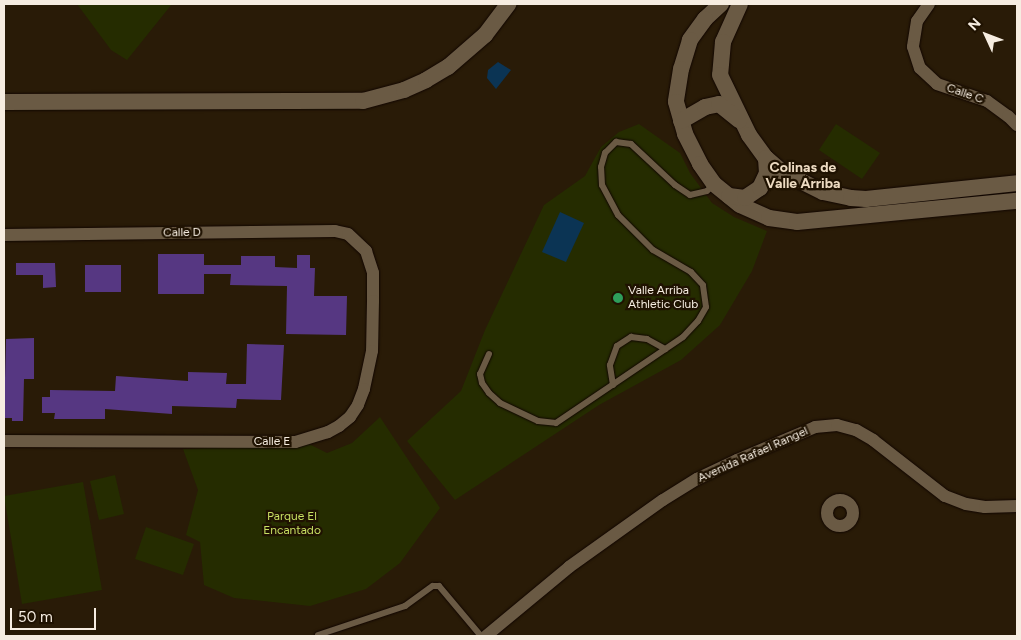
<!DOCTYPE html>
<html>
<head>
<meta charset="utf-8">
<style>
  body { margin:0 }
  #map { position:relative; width:1021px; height:640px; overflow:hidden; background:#291b07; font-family:Figtree,sans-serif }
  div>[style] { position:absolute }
  .green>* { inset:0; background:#252c00 }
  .water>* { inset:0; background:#0b3454 }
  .building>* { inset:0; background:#563782 }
  .roads { filter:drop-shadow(0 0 1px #110600) drop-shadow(0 0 1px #110600) }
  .service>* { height:6px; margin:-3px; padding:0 3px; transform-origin:3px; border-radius:3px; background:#6a5a44 }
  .minor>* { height:12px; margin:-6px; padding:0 6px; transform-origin:6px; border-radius:6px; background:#6a5a44 }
  .minor>.ring { margin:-6px; padding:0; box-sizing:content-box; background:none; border:12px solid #6a5a44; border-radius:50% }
  .tertiary>* { height:16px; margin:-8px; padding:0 8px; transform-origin:8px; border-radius:8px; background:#6a5a44 }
  .dots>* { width:14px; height:14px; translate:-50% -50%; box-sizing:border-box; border:2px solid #1f1201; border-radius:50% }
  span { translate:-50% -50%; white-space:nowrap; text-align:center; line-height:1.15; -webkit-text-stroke:4.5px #1f1201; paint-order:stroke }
  .street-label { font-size:12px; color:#f6ede1 }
  .poi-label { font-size:12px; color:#f6ede1 }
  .left { translate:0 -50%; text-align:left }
  .park-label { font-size:12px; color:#c8df62 }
  .neighbourhood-label { font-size:14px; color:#ecdac1; font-weight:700 }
  .frame { position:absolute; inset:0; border:5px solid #f6ede1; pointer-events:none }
  .north { position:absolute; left:961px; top:10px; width:50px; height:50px; -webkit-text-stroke:4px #1f1201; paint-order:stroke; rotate:313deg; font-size:14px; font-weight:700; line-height:20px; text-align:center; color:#f6ede1 }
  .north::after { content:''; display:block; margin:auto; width:18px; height:22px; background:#f6ede1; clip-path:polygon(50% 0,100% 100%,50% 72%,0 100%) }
  .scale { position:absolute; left:10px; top:608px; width:86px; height:22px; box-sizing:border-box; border:2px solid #f6ede1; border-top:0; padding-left:6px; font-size:15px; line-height:18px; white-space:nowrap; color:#f6ede1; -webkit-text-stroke:4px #1f1201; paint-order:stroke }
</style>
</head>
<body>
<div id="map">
  <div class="green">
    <div style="clip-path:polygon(77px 4px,172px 4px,127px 60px,111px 50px)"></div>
    <div style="clip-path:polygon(639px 124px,680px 153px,690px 173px,712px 203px,734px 217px,767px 231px,752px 271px,720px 325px,681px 360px,599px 405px,455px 500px,407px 441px,461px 391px,485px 330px,544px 205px,585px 176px,601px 147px,619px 132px)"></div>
    <div style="clip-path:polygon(836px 124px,880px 153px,862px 179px,819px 150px)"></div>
    <div style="clip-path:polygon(380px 417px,440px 508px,400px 563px,366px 589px,310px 606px,234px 598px,204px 585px,200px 542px,186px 535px,198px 490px,183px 449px,309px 444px,327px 453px,352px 443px)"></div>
    <div style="clip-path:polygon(115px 475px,124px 514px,99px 520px,90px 481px)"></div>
    <div style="clip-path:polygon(83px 482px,102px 590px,22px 604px,4px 496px)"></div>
    <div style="clip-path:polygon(146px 527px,194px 544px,183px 575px,135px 559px)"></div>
  </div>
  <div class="water">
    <div style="clip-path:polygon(498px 62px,511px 70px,496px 89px,487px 78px,488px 70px)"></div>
    <div style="clip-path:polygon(560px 212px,584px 223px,566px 262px,542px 252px)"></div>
  </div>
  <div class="building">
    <div style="clip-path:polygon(158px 254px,204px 254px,204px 265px,241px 265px,241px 256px,275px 256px,275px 267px,297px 268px,297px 255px,310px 255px,310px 268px,315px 268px,314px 296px,347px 296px,346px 335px,286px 334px,287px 286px,230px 285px,231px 274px,204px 274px,204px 294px,158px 294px)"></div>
    <div style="clip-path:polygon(16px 263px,55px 263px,56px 287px,43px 288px,43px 275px,16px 275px)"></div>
    <div style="clip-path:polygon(85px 265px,121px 265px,121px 292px,85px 292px)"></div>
    <div style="clip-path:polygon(34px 338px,34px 379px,24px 379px,23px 421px,12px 421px,12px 418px,4px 418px,6px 339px)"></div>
    <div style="clip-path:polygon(247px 344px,284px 345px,281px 400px,237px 399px,236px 408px,172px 406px,172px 414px,105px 409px,105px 419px,54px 419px,55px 413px,42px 413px,42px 397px,50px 397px,50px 390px,115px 391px,116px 376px,188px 381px,188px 372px,227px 373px,226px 384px,246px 384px)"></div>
  </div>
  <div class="roads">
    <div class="service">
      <div style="left:489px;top:354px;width:22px;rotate:114deg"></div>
      <div style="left:480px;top:374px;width:9px;rotate:77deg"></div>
      <div style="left:482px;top:383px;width:12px;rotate:55deg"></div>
      <div style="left:489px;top:393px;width:15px;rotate:42deg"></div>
      <div style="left:500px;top:403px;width:42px;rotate:25.3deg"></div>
      <div style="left:538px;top:421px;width:18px;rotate:6deg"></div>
      <div style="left:556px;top:423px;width:153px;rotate:-34.1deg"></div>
      <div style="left:683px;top:337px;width:22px;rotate:-47deg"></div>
      <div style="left:698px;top:321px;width:16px;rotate:-60deg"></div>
      <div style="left:706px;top:307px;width:22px;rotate:-98deg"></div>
      <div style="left:703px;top:285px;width:18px;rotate:-133deg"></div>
      <div style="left:691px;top:272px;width:44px;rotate:-149.9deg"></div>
      <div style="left:653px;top:250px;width:49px;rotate:-135deg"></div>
      <div style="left:618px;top:215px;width:34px;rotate:-118deg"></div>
      <div style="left:602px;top:185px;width:18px;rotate:-93deg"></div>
      <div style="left:601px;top:167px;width:15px;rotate:-74deg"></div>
      <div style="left:605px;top:153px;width:16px;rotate:-45deg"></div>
      <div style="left:616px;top:142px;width:15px;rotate:8deg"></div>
      <div style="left:631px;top:144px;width:60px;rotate:43deg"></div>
      <div style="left:675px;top:185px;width:18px;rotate:34deg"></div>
      <div style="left:690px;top:195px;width:17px;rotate:-13deg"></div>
      <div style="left:707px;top:191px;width:8px;rotate:-45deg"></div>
      <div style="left:613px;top:385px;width:20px;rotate:-99deg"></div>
      <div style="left:610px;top:365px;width:20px;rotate:-70deg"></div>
      <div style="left:617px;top:346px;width:17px;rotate:-33deg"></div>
      <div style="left:631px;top:337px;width:16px;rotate:7deg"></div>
      <div style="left:647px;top:339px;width:21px;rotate:29deg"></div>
      <div style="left:318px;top:635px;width:92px;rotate:-18.4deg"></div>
      <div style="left:405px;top:606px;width:34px;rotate:-36deg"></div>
      <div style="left:433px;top:586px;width:6px"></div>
      <div style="left:439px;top:586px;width:65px;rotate:50deg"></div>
    </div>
    <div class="minor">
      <div style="left:929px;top:4px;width:21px;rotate:125deg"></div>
      <div style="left:917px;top:21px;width:26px;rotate:99deg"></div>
      <div style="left:913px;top:47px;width:22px;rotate:72deg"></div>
      <div style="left:920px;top:68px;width:23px;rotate:43deg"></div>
      <div style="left:937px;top:84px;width:53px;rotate:18.8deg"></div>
      <div style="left:987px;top:101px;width:26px;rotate:36deg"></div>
      <div style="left:1008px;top:116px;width:13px;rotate:45deg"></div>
      <div style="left:4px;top:235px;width:331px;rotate:-0.7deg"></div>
      <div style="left:335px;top:231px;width:13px;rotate:13deg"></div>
      <div style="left:348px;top:234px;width:25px;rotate:43deg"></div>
      <div style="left:366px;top:251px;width:23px;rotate:72deg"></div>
      <div style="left:373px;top:273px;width:28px;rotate:90deg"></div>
      <div style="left:373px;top:301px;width:50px;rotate:91.1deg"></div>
      <div style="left:372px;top:351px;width:39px;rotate:102deg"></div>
      <div style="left:364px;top:389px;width:17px;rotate:111deg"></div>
      <div style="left:358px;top:405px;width:14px;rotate:124deg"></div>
      <div style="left:350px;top:417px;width:14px;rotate:141deg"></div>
      <div style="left:339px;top:426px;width:13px;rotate:151deg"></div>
      <div style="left:328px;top:432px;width:34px;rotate:163deg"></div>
      <div style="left:295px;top:442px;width:291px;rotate:-179.8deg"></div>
      <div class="ring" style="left:827px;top:500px;width:14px;height:14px"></div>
      <div style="left:486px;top:636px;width:108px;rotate:-39.7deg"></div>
      <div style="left:569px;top:567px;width:115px;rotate:-35.5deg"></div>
      <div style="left:663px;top:500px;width:40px;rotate:-32deg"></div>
      <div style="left:697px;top:479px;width:44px;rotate:-25.4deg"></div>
      <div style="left:737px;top:460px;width:85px;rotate:-22.9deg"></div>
      <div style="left:815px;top:427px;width:22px;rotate:-5deg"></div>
      <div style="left:837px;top:425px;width:20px;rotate:15deg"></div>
      <div style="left:856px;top:430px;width:20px;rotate:30deg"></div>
      <div style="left:873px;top:440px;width:91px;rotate:37.9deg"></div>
      <div style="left:945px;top:496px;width:22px;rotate:21deg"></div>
      <div style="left:966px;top:504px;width:19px;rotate:9deg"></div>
      <div style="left:985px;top:507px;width:32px;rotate:-2deg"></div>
    </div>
    <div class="tertiary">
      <div style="left:721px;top:4px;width:22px;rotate:137deg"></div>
      <div style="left:705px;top:19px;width:26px;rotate:126deg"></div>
      <div style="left:690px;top:40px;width:30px;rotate:107deg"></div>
      <div style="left:681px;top:69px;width:33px;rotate:99deg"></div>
      <div style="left:676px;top:102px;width:33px;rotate:74deg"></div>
      <div style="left:685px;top:134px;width:34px;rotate:63deg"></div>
      <div style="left:700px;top:164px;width:24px;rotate:55deg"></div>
      <div style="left:714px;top:184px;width:33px;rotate:39deg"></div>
      <div style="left:740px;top:205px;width:32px;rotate:24deg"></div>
      <div style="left:769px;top:218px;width:28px;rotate:8deg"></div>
      <div style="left:797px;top:222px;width:221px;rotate:-5.5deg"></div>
      <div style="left:740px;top:4px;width:42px;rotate:114.1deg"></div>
      <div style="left:723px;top:42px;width:33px;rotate:95deg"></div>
      <div style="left:720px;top:75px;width:67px;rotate:64.2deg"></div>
      <div style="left:749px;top:135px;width:29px;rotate:54deg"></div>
      <div style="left:766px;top:158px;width:20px;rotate:41deg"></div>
      <div style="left:781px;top:171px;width:47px;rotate:26.6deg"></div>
      <div style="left:823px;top:192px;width:29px;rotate:12deg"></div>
      <div style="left:851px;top:198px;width:15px;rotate:4deg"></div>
      <div style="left:866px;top:199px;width:152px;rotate:-6deg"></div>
      <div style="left:4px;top:102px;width:359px;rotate:-0.2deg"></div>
      <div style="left:363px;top:101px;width:42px;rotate:-15deg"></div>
      <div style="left:404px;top:90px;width:24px;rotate:-24deg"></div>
      <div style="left:426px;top:80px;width:26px;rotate:-31deg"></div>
      <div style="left:448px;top:67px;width:49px;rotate:-40.9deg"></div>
      <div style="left:485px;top:35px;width:39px;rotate:-53deg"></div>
      <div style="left:681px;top:121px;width:28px;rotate:-30deg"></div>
      <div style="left:705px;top:107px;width:14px;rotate:-12deg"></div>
      <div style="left:719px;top:104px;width:26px;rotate:39deg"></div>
      <div style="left:729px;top:196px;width:16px;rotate:7deg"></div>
      <div style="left:745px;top:198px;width:18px;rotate:-34deg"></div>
      <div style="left:760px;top:188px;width:17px;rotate:-65deg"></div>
      <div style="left:767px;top:173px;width:15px;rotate:-94deg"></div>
    </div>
  </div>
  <div class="dots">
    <div style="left:618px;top:298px;background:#2e9e5b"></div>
  </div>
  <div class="street-label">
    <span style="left:965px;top:94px;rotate:19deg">Calle C</span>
    <span style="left:182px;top:233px;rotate:-1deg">Calle D</span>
    <span style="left:272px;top:442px">Calle E</span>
    <span style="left:753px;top:455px;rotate:-24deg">Avenida Rafael Rangel</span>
  </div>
  <div class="poi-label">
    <span class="left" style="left:628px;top:298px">Valle Arriba<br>Athletic Club</span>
  </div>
  <div class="park-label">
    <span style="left:292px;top:524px">Parque El<br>Encantado</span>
  </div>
  <div class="neighbourhood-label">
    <span style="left:803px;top:176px">Colinas de<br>Valle Arriba</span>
  </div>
  <div class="frame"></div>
  <div class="north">N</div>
  <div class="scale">50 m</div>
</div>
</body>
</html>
